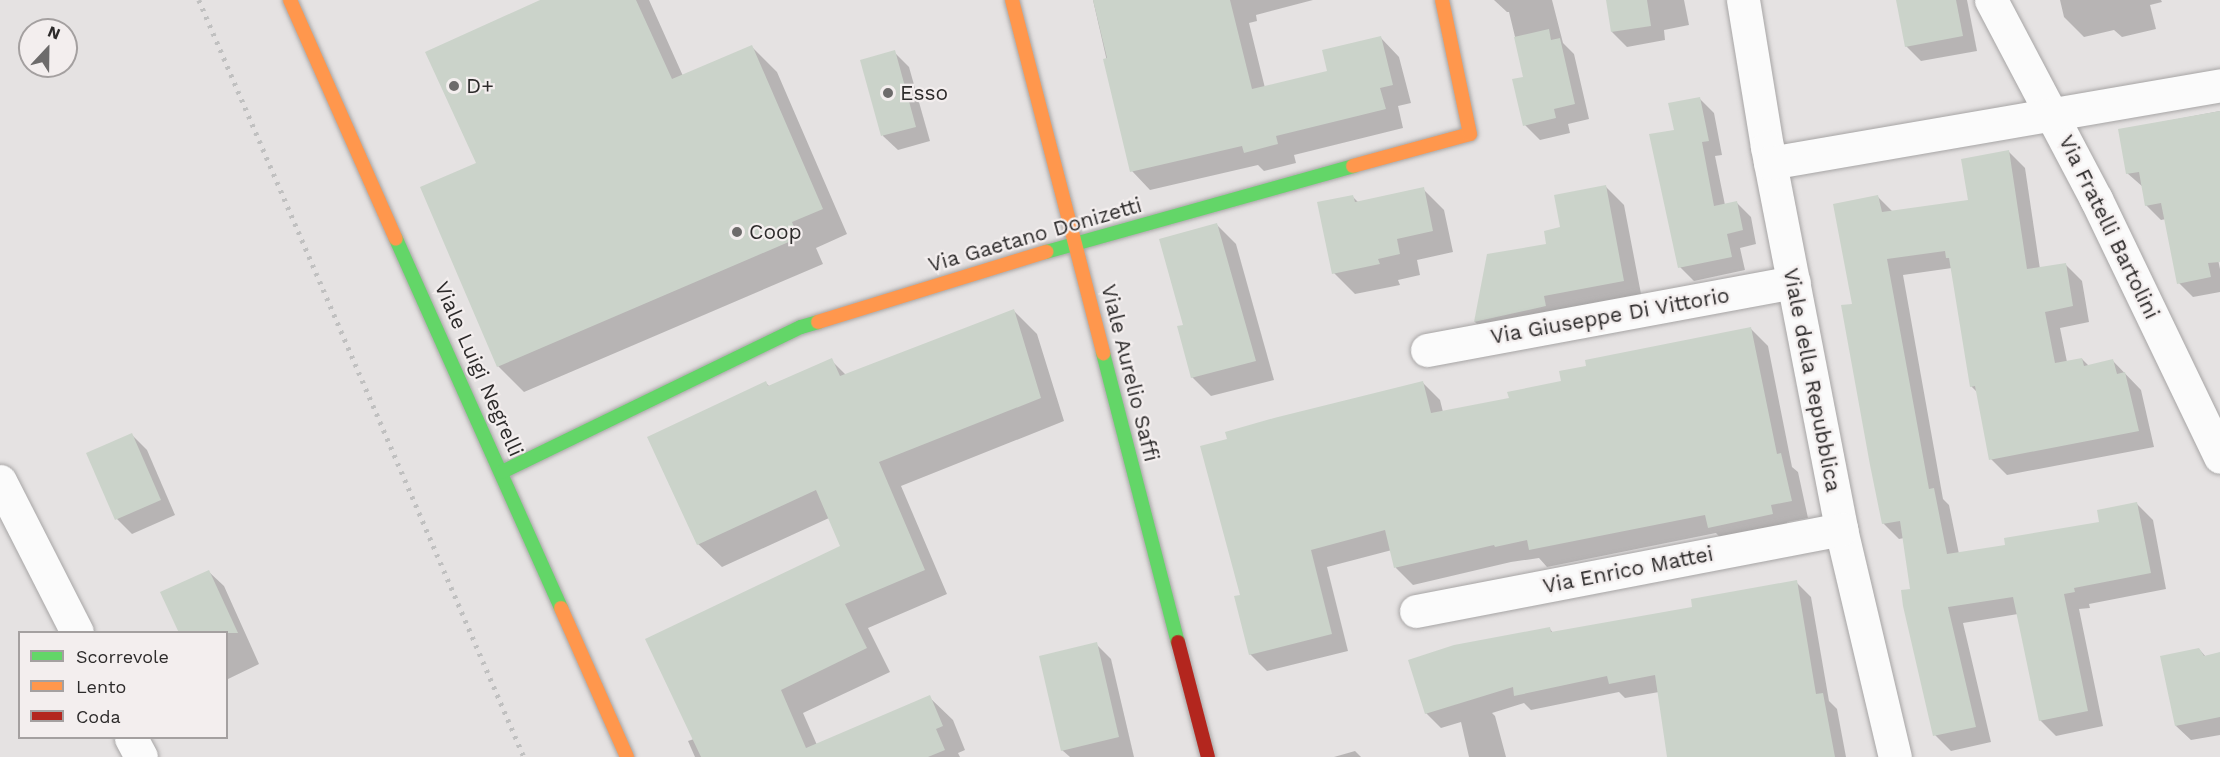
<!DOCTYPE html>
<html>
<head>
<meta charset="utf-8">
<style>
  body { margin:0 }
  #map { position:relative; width:2220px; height:757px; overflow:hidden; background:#e5e2e2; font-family:"Work Sans",sans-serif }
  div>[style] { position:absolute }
  .shadow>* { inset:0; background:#0003 }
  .building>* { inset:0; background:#cbd3ca }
  .roads { filter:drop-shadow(0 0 2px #a7a5a5) drop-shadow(0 0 2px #a7a5a5) }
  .street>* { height:33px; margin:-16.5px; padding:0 16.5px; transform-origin:16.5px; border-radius:16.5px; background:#fbfbfb }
  .fast>* { height:14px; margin:-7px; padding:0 7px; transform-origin:7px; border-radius:7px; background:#63d668 }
  .slow>* { height:14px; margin:-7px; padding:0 7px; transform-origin:7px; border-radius:7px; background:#ff974d }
  .jam>* { height:14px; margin:-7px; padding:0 7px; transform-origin:7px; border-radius:7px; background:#b3261e }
  .rail>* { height:4.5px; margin-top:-2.25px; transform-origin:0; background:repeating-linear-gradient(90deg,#c0c0c0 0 3px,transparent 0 9px) }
  .dots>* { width:16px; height:16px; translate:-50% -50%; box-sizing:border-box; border:3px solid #f3eeee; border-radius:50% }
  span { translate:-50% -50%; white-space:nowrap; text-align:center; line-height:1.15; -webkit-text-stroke:4.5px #f3eeee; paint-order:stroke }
  .poi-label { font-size:21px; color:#2d2b2b }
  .left { translate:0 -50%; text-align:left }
  .street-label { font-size:21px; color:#2d2b2b }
  .legend { position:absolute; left:18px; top:631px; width:210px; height:108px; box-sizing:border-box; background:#f3eeee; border:2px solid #a4a0a0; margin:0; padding:8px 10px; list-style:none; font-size:18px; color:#2d2b2b }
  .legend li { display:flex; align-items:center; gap:12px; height:30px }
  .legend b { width:30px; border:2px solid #a4a0a0 }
  .north { position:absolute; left:18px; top:18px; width:60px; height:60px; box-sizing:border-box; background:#f3eeee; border:2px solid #a4a0a0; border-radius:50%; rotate:22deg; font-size:16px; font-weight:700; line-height:24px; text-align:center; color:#2d2b2b }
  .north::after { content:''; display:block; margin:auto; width:21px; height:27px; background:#6d6b6b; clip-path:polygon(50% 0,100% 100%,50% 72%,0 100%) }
</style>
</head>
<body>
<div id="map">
  <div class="shadow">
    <div style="clip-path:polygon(544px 0,649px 0,683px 76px,752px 47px,777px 72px,847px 234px,816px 248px,823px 264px,524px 392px,498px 366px,422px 188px,478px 164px)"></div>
    <div style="clip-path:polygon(1093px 0,1313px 0,1256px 15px,1257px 21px,1249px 23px,1265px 88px,1329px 72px,1381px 38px,1399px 57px,1411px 103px,1398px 106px,1403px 128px,1294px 155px,1296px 163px,1264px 171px,1258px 165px,1150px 190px,1132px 171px)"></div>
    <div style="clip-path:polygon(1494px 0,1552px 0,1563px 43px,1574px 54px,1589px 119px,1568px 124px,1570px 133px,1540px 140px,1525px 125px,1525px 78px,1509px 12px,1507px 12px)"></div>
    <div style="clip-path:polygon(1608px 0,1684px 0,1689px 25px,1664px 30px,1665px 40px,1627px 47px,1612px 32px)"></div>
    <div style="clip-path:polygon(1897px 0,1967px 0,1977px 51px,1921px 61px,1906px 46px)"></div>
    <div style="clip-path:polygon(2060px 0,2161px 0,2162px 2px,2150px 5px,2156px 29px,2122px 37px,2114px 30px,2084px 37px,2064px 17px)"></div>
    <div style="clip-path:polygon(894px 52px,909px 67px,930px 141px,898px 150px,883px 136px)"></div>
    <div style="clip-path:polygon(1700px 99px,1714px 113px,1722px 155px,1715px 156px,1725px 205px,1737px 203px,1751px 217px,1756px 244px,1740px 248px,1745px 270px,1694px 281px,1680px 267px,1675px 131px)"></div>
    <div style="clip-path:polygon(2220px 111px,2220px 239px,2214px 240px,2220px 269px,2220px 292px,2193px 297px,2179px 283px,2166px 219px,2161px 220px,2146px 205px,2143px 187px,2127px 173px,2119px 130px)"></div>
    <div style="clip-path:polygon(2009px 152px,2025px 168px,2040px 269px,2066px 265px,2082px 281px,2089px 322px,2060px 328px,2067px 362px,2082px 359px,2089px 366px,2113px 361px,2141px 390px,2154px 447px,2007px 475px,1991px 459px,1978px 393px,1971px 386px,1952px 268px,1903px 275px,1943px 499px,1949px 505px,1959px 554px,2007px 547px,2101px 523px,2137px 504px,2153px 520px,2166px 589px,2089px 604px,2090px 608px,2079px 609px,2103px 726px,2056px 736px,2040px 720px,2018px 614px,1963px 623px,1991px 742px,1951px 751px,1935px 735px,1904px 538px,1899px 539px,1883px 523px,1854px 305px,1878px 197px,1893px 212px,1970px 201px)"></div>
    <div style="clip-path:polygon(1605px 186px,1624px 205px,1642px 299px,1493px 340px,1475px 322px,1488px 255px,1548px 245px)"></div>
    <div style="clip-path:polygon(1423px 189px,1444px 210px,1453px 252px,1417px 260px,1420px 275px,1398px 280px,1400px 285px,1355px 294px,1334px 273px,1353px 197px,1359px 203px)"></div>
    <div style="clip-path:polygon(1217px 225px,1236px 244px,1274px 380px,1211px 396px,1192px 377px,1185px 326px)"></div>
    <div style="clip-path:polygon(1014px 311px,1037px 334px,1064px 421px,901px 486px,947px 594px,868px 628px,890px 672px,803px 713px,817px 745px,929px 697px,953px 720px,965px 750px,958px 753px,960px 757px,695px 757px,688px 741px,694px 739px,842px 546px,829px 518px,722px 567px,698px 544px,766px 383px,770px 387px,831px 360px,846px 375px)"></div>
    <div style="clip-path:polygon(1751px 329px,1768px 346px,1792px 467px,1798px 472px,1808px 518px,1787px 522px,1789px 531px,1726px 544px,1716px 533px,1547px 567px,1539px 558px,1511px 562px,1413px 585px,1396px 568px,1392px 550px,1327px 567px,1348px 651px,1267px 671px,1250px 654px,1242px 596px,1423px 383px,1440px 400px,1443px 412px,1511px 399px)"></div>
    <div style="clip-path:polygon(132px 435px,147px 450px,175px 515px,132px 534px,117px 519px)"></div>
    <div style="clip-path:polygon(209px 572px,224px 586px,259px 664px,226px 680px,226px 632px)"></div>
    <div style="clip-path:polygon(1796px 582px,1811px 597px,1829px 701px,1837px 709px,1846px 757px,1668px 757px,1659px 692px,1625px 698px,1619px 692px,1531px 710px,1524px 703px,1492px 713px,1495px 716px,1506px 757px,1469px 757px,1461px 722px,1441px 728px,1426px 713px,1550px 629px,1553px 633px,1694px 608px)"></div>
    <div style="clip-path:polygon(1096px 644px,1111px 659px,1134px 757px,1070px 757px,1062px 750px)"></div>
    <div style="clip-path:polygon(2199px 649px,2206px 657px,2220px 654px,2220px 735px,2191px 740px,2176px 726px)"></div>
    <div style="clip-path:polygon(1355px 751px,1361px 757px,1334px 757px)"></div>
  </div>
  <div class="building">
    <div style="clip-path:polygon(540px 0,636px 0,672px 79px,752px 45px,823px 209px,792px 222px,798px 238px,497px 367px,420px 187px,476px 163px,425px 52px)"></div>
    <div style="clip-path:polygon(1093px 0,1230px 0,1252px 89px,1327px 71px,1322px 50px,1381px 36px,1393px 85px,1380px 88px,1386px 109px,1276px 136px,1278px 144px,1244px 153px,1242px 146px,1130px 172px,1103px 59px,1107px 58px)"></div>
    <div style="clip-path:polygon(1606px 0,1647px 0,1651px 26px,1611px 32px)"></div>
    <div style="clip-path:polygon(1896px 0,1956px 0,1963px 36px,1905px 47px)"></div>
    <div style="clip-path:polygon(1549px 29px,1551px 40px,1560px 38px,1575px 104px,1554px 109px,1556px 118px,1523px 126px,1512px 79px,1523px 77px,1514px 37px)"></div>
    <div style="clip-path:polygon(895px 50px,916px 127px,881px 136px,860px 60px)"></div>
    <div style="clip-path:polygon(1700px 97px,1709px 141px,1702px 142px,1714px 206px,1737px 201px,1743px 230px,1727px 234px,1732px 257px,1678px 268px,1649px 134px,1674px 130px,1668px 103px)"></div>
    <div style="clip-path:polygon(2220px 111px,2220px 262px,2208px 263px,2211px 277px,2177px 284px,2161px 203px,2145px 206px,2139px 172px,2126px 174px,2118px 129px)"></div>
    <div style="clip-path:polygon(2009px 150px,2027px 269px,2066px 263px,2073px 306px,2045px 312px,2055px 363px,2082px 358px,2084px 366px,2113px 359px,2117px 374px,2125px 372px,2139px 431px,1989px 460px,1975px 386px,1970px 387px,1949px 258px,1946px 258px,1945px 251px,1887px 259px,1929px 489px,1934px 488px,1947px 554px,2005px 545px,2004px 538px,2099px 522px,2097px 510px,2137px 502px,2151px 573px,2074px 588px,2075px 592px,2064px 594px,2088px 711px,2039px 721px,2013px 597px,1948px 607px,1976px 727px,1933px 736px,1903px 606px,1901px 590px,1910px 589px,1900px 521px,1882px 524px,1870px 465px,1841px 305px,1852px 304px,1833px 204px,1878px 195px,1882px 212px,1968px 200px,1961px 159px)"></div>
    <div style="clip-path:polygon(1606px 185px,1624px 281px,1544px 296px,1546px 306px,1474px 322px,1487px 254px,1546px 244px,1544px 231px,1560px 227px,1554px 195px)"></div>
    <div style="clip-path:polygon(1424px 187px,1433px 231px,1397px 239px,1400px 254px,1378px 259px,1380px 264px,1332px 274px,1317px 202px,1353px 195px,1355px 202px)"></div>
    <div style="clip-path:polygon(1217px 223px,1256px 361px,1191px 378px,1177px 326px,1183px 325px,1159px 239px)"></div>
    <div style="clip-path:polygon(1014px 309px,1041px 398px,879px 462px,925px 570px,845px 604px,867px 648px,781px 690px,806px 748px,930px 695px,943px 726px,936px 729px,945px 750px,928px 757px,701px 757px,645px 639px,840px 546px,816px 490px,697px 545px,647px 437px,766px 381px,768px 386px,832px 358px,840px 376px)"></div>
    <div style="clip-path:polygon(1751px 327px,1777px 454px,1781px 453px,1792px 501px,1771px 505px,1773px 514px,1708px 528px,1705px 515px,1529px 550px,1527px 540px,1495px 547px,1494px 545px,1394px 568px,1385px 530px,1311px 550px,1332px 634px,1249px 655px,1234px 596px,1240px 595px,1200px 446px,1227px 439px,1225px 432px,1274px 418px,1423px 381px,1431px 413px,1509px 398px,1507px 392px,1561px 381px,1559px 371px,1586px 366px,1585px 360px)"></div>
    <div style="clip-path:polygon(132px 433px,161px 500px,115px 520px,86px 453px)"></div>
    <div style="clip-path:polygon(209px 570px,238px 633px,179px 633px,160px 592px)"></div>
    <div style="clip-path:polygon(1797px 580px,1816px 694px,1823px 693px,1835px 757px,1667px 757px,1655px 675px,1609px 684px,1607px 676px,1514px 696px,1513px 687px,1425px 714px,1408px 660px,1454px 645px,1550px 627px,1551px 632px,1692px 607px,1691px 599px)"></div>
    <div style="clip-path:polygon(1097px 642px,1119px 737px,1061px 751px,1039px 656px)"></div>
    <div style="clip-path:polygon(2199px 648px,2204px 656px,2220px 652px,2220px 717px,2175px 726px,2160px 656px)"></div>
  </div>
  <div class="roads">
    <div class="street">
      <div style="left:1743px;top:0;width:149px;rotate:80.7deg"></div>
      <div style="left:1767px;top:147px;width:389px;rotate:79deg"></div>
      <div style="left:1841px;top:529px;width:234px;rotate:76.7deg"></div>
      <div style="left:1991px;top:0;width:225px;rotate:62.2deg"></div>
      <div style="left:2096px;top:199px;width:286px;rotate:64.3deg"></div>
      <div style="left:1770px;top:163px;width:457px;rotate:-9.8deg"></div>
      <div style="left:1427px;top:350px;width:373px;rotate:-10.5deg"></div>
      <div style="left:0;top:481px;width:169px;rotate:63deg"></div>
      <div style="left:1416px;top:611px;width:433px;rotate:-10.9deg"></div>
      <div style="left:131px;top:738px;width:21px;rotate:62deg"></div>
    </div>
    <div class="fast">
      <div style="left:396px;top:239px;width:404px;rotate:65.9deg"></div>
      <div style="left:1046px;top:252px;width:319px;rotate:-15.6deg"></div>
      <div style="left:1103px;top:353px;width:299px;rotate:75.5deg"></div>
      <div style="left:502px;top:472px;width:332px;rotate:-25.9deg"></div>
      <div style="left:801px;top:327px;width:18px;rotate:-16deg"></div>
    </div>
    <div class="slow">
      <div style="left:290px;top:0;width:261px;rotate:66.1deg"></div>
      <div style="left:1012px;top:0;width:365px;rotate:75.5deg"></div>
      <div style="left:1353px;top:166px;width:121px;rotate:-15.3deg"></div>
      <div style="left:1470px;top:134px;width:137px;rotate:-101.8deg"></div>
      <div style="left:818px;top:322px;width:239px;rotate:-17.1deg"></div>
      <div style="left:561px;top:608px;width:163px;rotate:66.1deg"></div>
    </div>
    <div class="jam">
      <div style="left:1178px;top:642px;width:119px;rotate:75.4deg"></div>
    </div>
  </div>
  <div class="rail">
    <div style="left:199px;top:0;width:824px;rotate:66.76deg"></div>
  </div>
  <div class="dots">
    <div style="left:454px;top:86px;background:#6d6b6b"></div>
    <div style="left:888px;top:93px;background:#6d6b6b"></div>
    <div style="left:737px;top:232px;background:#6d6b6b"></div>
  </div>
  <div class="poi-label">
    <span class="left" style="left:466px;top:86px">D+</span>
    <span class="left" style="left:900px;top:93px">Esso</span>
    <span class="left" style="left:749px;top:232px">Coop</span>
  </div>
  <div class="street-label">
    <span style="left:2109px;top:227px;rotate:64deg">Via Fratelli Bartolini</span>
    <span style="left:1035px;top:235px;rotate:-16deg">Via Gaetano Donizetti</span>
    <span style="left:1610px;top:316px;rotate:-10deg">Via Giuseppe Di Vittorio</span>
    <span style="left:479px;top:369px;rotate:66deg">Viale Luigi Negrelli</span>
    <span style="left:1130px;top:373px;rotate:76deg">Viale Aurelio Saffi</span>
    <span style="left:1812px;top:380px;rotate:79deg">Viale della Repubblica</span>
    <span style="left:1628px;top:570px;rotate:-11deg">Via Enrico Mattei</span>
  </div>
  <ul class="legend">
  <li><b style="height:8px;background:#63d668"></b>Scorrevole</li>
  <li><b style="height:8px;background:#ff974d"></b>Lento</li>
  <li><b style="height:8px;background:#b3261e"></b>Coda</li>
  </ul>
  <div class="north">N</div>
</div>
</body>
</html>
